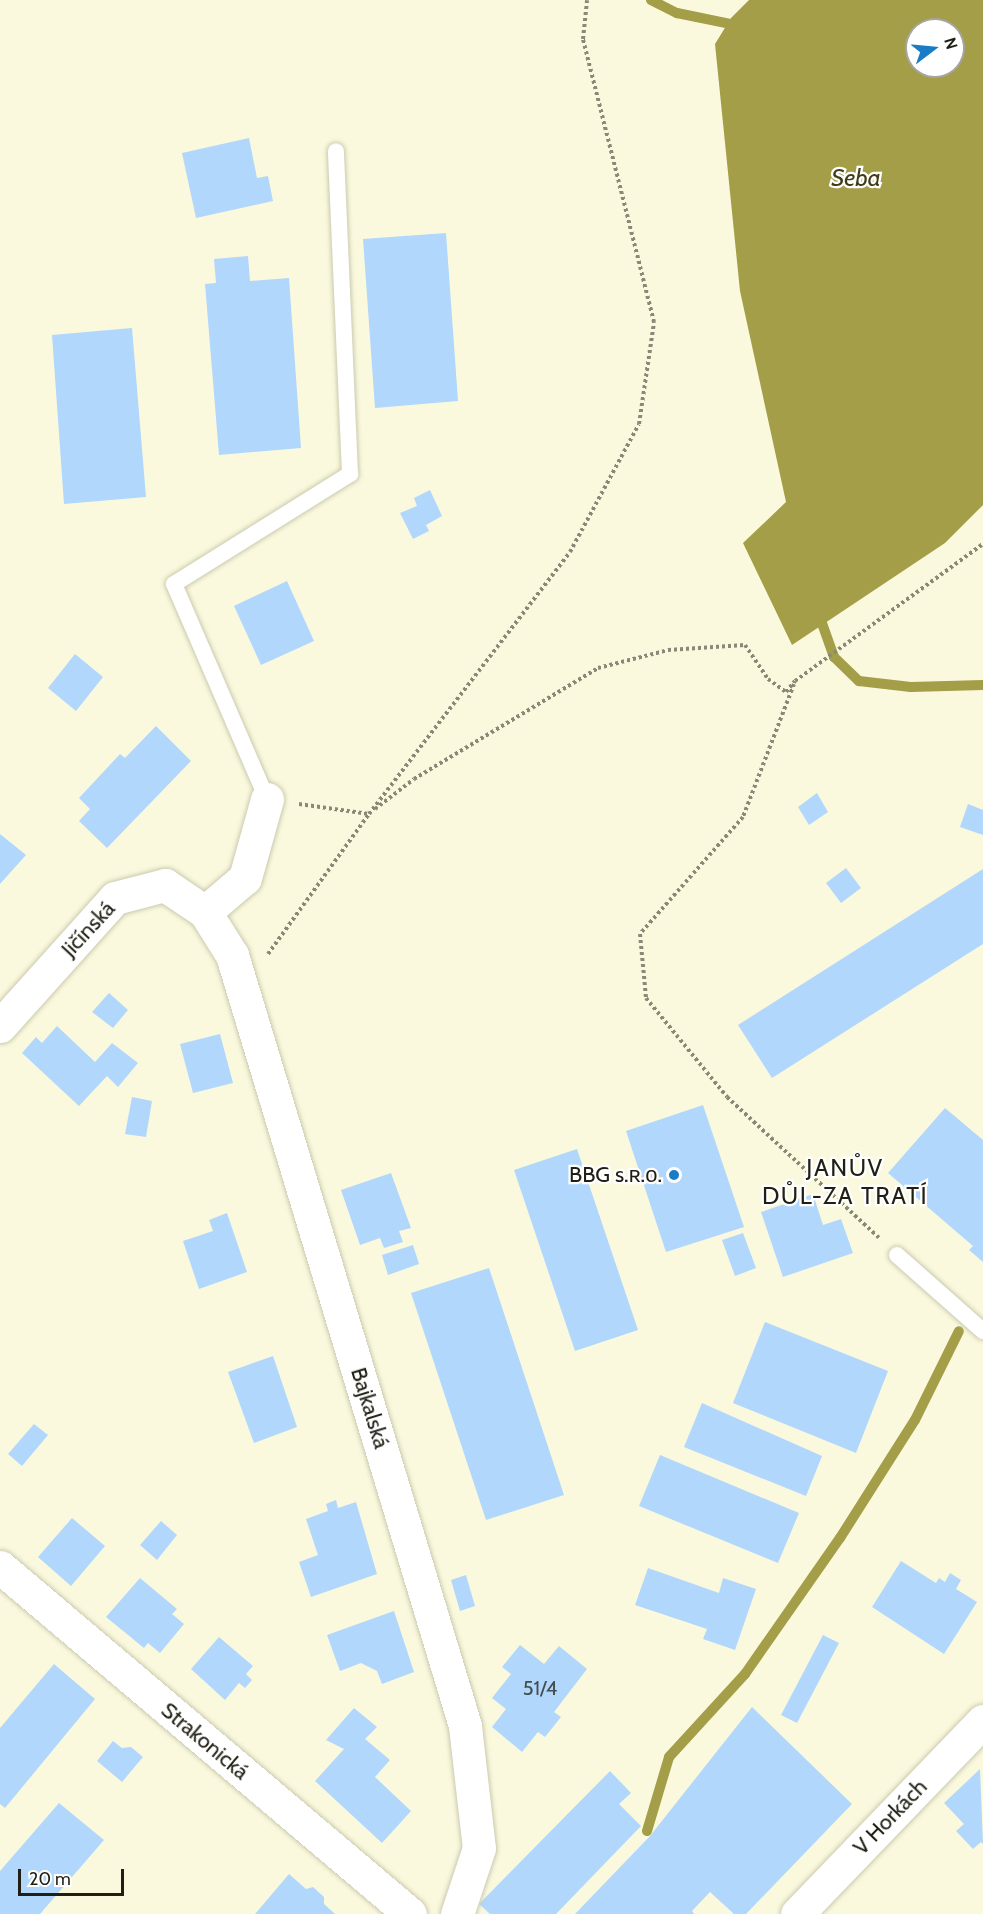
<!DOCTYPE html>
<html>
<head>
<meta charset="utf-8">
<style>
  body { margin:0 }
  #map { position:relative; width:983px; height:1914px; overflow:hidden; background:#faf9de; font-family:Cabin,sans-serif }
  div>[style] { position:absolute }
  .water>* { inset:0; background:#a39e47 }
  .stream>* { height:10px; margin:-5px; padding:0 5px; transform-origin:5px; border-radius:5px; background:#a39e47 }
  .building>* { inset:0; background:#b1d7fc }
  .path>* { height:4px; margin-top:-2px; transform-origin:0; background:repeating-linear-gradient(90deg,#8a8977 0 3px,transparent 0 6px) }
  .roads { filter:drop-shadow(0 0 2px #cbcaaf) drop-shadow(0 0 2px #cbcaaf) }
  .lane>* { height:16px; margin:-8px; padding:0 8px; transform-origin:8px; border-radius:8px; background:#fff }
  .street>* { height:33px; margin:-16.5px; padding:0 16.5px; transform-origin:16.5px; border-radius:16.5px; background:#fff }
  .dots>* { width:16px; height:16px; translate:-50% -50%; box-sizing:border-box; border:3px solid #fff; border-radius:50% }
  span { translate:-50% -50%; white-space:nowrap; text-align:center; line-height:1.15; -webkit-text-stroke:4.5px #fff; paint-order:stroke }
  .number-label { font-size:20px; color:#444d4f }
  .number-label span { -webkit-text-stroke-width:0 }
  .street-label { font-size:22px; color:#201f15 }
  .poi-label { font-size:22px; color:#201f15 }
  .right { translate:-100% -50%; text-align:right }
  .water-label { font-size:24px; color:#403d18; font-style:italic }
  .neighbourhood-label { font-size:24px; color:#201f15; letter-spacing:1.5px }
  .north { position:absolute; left:905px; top:18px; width:60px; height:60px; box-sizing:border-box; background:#fff; border:2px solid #a6a5a1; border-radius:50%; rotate:74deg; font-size:16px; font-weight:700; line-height:24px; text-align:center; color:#201f15 }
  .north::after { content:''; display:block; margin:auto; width:21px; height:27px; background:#187cc7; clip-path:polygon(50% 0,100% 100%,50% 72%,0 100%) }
  .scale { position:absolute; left:18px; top:1869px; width:106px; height:27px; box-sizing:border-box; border:3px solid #201f15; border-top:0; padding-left:8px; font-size:18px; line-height:21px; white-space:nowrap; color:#201f15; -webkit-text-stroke:4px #fff; paint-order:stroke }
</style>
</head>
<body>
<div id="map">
  <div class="water">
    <div style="clip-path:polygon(evenodd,749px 0,983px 0,983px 505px,945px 543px,792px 645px,743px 543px,786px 502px,740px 291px,715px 44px,731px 18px,749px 0,917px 30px,953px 30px,953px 66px,917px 66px,917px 30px)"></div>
  </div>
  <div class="stream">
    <div style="left:651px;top:0;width:29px;rotate:27deg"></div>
    <div style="left:677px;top:13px;width:64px;rotate:11.7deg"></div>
    <div style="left:818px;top:612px;width:48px;rotate:70.4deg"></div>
    <div style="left:834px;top:657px;width:35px;rotate:44deg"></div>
    <div style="left:859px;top:681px;width:52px;rotate:6.6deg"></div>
    <div style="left:911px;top:687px;width:72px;rotate:-1.6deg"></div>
    <div style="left:647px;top:1831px;width:77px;rotate:-73.4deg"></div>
    <div style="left:669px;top:1757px;width:113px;rotate:-47.5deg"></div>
    <div style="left:745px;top:1674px;width:166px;rotate:-55.1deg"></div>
    <div style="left:840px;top:1538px;width:140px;rotate:-57.6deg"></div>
    <div style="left:915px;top:1420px;width:99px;rotate:-63.7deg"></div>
  </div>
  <div class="building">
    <div style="clip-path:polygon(249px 138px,257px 178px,268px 176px,273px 201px,196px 218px,182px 153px)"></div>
    <div style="clip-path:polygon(446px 233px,458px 401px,375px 408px,363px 239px)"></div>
    <div style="clip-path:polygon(248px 256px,250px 281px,289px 278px,301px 448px,219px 455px,205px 284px,216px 283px,214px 259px)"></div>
    <div style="clip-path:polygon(132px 328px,146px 497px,64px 504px,52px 335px)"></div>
    <div style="clip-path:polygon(430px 490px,442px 516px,426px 525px,429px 531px,413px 539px,400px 513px,417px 506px,414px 498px)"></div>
    <div style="clip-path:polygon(287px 581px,314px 641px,261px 665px,234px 606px)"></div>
    <div style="clip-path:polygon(75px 654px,103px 677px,76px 711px,48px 688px)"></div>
    <div style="clip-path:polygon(156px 726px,191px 761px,107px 848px,79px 821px,90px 809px,79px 798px,120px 754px,125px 758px)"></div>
    <div style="clip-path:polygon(817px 793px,828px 812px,809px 825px,798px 807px)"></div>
    <div style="clip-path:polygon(968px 804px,983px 810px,983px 835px,960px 827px)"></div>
    <div style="clip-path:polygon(0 834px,26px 855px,0 884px)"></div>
    <div style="clip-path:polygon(846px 868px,861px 888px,841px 903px,826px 883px)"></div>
    <div style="clip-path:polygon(983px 869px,983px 944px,772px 1078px,738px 1025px)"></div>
    <div style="clip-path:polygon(109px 993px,128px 1010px,113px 1028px,92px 1012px)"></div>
    <div style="clip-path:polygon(57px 1026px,95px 1062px,112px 1043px,138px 1063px,118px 1087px,107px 1076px,79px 1106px,22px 1053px,36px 1037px,42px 1043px)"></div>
    <div style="clip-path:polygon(220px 1034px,233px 1083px,193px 1093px,180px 1044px)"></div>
    <div style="clip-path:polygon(132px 1097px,152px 1101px,146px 1137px,125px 1134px)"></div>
    <div style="clip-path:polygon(703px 1105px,744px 1227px,666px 1252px,626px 1131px)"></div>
    <div style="clip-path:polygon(945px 1108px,983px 1140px,983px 1262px,969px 1250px,973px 1246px,888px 1173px)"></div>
    <div style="clip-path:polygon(577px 1149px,638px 1330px,575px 1351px,514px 1170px)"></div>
    <div style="clip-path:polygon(391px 1173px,411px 1228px,399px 1231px,403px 1242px,384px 1248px,380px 1238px,360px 1245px,341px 1190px)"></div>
    <div style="clip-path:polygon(813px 1194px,823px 1225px,841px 1219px,853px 1253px,783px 1277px,761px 1212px)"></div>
    <div style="clip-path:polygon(227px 1213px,247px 1272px,199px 1289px,183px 1241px,213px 1231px,209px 1220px)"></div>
    <div style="clip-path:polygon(743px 1233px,756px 1268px,735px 1276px,722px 1240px)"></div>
    <div style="clip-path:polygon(413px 1245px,419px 1264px,388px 1275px,382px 1255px)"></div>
    <div style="clip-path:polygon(489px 1268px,564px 1495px,486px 1520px,411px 1293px)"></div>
    <div style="clip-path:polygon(765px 1322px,888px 1371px,856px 1453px,733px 1403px)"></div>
    <div style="clip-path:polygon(273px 1356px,297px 1427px,254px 1443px,228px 1372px)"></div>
    <div style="clip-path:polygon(702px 1403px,822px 1456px,806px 1496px,684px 1447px)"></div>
    <div style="clip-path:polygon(34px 1424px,48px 1435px,22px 1466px,8px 1454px)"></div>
    <div style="clip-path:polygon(660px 1455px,799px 1513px,778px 1563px,639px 1506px)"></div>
    <div style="clip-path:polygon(336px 1500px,338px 1508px,356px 1502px,377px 1574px,311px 1597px,299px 1562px,318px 1555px,306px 1519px,328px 1511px,326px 1504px)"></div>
    <div style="clip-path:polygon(72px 1518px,105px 1546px,71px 1586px,38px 1557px)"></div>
    <div style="clip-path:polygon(161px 1521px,177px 1535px,157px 1560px,140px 1545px)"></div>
    <div style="clip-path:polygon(901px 1561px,936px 1583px,939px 1578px,945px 1582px,950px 1573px,961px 1580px,956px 1589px,977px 1602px,944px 1654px,872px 1607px)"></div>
    <div style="clip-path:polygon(648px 1568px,719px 1593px,723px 1578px,756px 1589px,735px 1650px,703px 1639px,707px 1629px,635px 1605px)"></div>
    <div style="clip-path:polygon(466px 1575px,475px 1606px,460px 1611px,451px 1580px)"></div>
    <div style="clip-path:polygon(140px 1578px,177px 1609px,172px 1614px,184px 1624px,160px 1653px,148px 1643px,144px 1648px,106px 1617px)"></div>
    <div style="clip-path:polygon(394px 1611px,414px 1672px,382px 1684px,377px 1671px,361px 1663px,340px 1671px,327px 1635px)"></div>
    <div style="clip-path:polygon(823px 1635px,839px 1643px,797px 1723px,781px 1715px)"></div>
    <div style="clip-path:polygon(219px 1637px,253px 1666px,246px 1674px,252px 1680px,245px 1688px,239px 1683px,225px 1700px,191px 1669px)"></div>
    <div style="clip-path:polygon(520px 1645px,544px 1664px,559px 1646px,587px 1669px,554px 1712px,561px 1717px,545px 1737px,538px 1732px,522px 1752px,492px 1727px,506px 1709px,492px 1698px,511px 1674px,502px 1667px)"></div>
    <div style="clip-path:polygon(54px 1664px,95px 1699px,5px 1808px,0 1804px,0 1728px)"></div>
    <div style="clip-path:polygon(752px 1707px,852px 1804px,746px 1914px,734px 1914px,710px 1892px,692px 1911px,694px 1914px,575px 1914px,650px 1836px)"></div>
    <div style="clip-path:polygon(354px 1708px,377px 1727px,358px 1746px,365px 1739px,390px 1760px,375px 1777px,411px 1811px,382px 1843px,315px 1781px,344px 1749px,326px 1740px)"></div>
    <div style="clip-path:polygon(113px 1741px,122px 1748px,131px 1747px,143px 1757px,122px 1782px,97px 1761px)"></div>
    <div style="clip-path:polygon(980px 1769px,983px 1844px,981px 1842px,973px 1849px,956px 1831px,964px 1824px,944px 1803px)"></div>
    <div style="clip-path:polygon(610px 1771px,631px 1793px,619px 1804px,641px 1826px,556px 1914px,490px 1914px,479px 1904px)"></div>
    <div style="clip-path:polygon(59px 1803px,104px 1840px,40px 1914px,0 1914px,0 1871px)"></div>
    <div style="clip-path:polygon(289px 1874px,306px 1889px,313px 1887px,324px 1897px,324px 1904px,335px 1914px,255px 1914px)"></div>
  </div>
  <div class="path">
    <div style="left:794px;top:684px;width:142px;rotate:111deg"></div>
    <div style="left:743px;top:817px;width:156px;rotate:131.4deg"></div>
    <div style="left:640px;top:934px;width:64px;rotate:84.6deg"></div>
    <div style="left:646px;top:998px;width:128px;rotate:50.7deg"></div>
    <div style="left:727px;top:1097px;width:207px;rotate:42.8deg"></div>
    <div style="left:299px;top:804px;width:71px;rotate:8.1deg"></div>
    <div style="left:369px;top:814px;width:330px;rotate:-52.5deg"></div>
    <div style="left:570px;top:552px;width:145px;rotate:-61.7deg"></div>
    <div style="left:639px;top:424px;width:103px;rotate:-81.6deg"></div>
    <div style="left:654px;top:322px;width:292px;rotate:-104.1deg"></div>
    <div style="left:583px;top:39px;width:39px;rotate:-84deg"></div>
    <div style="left:375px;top:809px;width:49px;rotate:-37.6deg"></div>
    <div style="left:414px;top:779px;width:215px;rotate:-31.1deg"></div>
    <div style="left:598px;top:668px;width:72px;rotate:-14.4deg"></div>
    <div style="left:668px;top:650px;width:77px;rotate:-3.7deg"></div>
    <div style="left:745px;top:645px;width:41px;rotate:55.9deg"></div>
    <div style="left:768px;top:679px;width:22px;rotate:36deg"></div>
    <div style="left:786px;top:692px;width:14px;rotate:-51deg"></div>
    <div style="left:795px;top:681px;width:233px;rotate:-36.1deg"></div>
    <div style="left:268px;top:954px;width:173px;rotate:-54.2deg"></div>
  </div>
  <div class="roads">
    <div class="lane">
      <div style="left:267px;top:799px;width:234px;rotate:-113.4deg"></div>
      <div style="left:174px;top:584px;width:208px;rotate:-32deg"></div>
      <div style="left:350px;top:474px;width:323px;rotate:-92.5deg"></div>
      <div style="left:897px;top:1255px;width:115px;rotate:41.5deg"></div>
    </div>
    <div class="street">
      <div style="left:205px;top:912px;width:51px;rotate:57.9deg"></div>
      <div style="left:232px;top:955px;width:805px;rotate:73.18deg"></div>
      <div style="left:465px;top:1726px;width:123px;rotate:83.5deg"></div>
      <div style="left:479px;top:1848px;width:70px;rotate:108.4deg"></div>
      <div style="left:0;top:1026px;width:172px;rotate:-48.1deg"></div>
      <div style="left:115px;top:898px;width:52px;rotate:-14.6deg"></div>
      <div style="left:165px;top:885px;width:48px;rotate:34deg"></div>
      <div style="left:205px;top:912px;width:52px;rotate:-40.4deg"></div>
      <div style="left:245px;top:878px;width:82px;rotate:-74.4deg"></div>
      <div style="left:0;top:1567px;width:537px;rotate:40.24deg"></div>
      <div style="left:797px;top:1914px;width:268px;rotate:-46.1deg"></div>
    </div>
  </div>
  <div class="dots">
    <div style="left:674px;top:1175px;background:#187cc7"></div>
  </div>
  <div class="number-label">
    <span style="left:540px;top:1688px">51/4</span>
  </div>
  <div class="street-label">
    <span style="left:88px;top:929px;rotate:-47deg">Jičínská</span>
    <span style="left:370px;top:1408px;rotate:73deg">Bajkalská</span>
    <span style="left:205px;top:1741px;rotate:40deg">Strakonická</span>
    <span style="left:890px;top:1817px;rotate:-46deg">V Horkách</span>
  </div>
  <div class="poi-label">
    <span class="right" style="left:662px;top:1175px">BBG s.ʀ.ᴏ.</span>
  </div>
  <div class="water-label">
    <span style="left:856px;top:178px">Seba</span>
  </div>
  <div class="neighbourhood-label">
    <span style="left:845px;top:1182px">JANŮV<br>DŮL-ZA TRATÍ</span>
  </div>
  <div class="north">N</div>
  <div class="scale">20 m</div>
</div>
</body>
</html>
